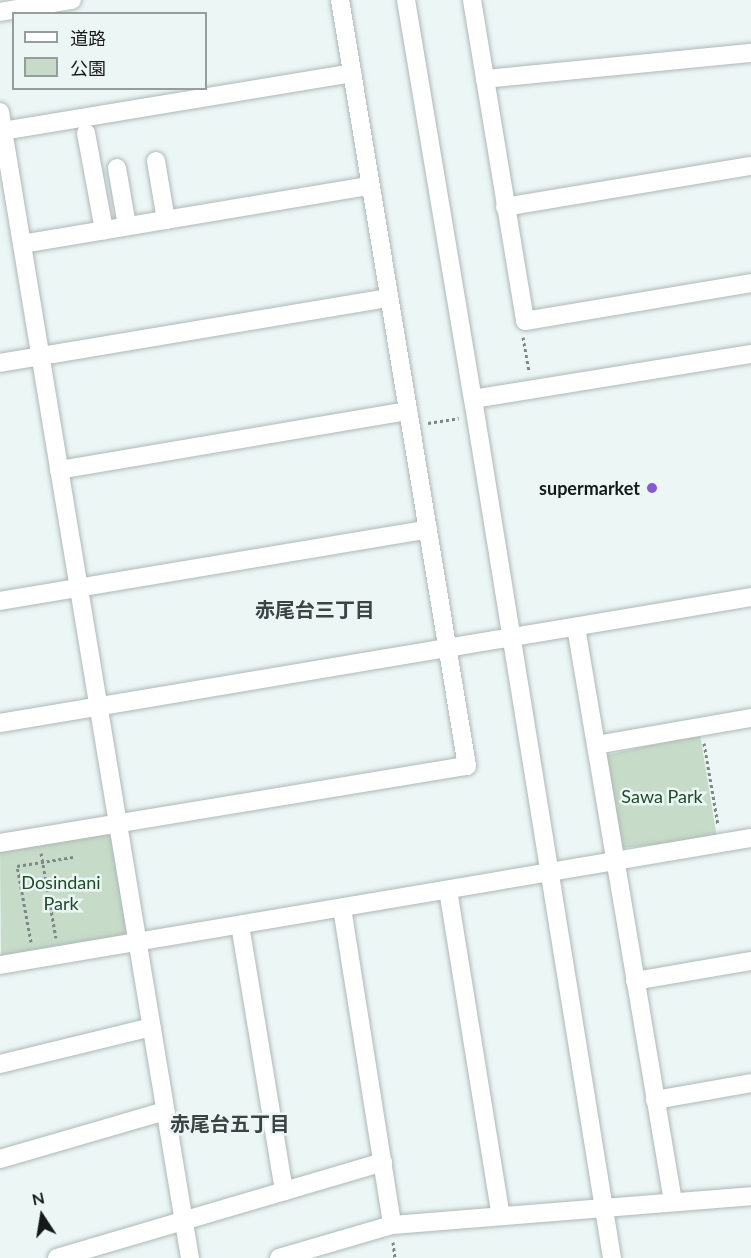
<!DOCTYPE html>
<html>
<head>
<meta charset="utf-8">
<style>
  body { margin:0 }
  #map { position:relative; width:751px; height:1258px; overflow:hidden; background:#ebf6f5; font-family:Lato,"Noto Sans JP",sans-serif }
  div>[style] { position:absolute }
  .green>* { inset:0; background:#c6dcc8 }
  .path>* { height:3px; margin-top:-1.5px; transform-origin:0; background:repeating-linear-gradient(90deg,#7f8786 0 3px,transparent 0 6px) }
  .roads { filter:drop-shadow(0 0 2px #aeb8b7) drop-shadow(0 0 2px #aeb8b7) }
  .minor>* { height:18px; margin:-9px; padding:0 9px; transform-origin:9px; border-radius:9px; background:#fff }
  .dots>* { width:16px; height:16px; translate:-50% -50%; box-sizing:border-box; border:3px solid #ebf6f5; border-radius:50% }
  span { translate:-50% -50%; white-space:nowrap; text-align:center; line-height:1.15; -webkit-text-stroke:5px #ebf6f5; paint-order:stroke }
  .poi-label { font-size:18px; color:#151918; font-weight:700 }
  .right { translate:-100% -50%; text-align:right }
  .park-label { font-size:18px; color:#1c4d26 }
  .neighbourhood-label { font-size:20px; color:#3b4343; font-weight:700 }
  .legend { position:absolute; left:12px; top:12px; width:195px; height:78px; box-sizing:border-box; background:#ebf6f5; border:2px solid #959e9d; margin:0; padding:8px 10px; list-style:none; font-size:18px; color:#151918 }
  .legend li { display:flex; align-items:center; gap:12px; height:30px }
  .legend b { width:30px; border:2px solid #959e9d }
  .north { position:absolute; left:12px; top:1186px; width:60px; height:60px; -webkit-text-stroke:4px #ebf6f5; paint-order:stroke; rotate:348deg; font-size:16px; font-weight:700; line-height:24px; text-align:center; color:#151918 }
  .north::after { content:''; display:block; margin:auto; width:21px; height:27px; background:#151918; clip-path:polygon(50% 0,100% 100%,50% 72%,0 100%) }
</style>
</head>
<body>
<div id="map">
  <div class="green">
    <div style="clip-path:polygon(700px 734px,717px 838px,621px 848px,607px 755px)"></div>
    <div style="clip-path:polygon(105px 833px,112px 838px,128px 931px,122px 937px,1px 957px,0 852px)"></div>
  </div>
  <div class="path">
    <div style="left:523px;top:337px;width:36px;rotate:80deg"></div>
    <div style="left:428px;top:423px;width:31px;rotate:-9deg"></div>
    <div style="left:704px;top:743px;width:83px;rotate:80.3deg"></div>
    <div style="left:41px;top:853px;width:86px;rotate:80deg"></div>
    <div style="left:31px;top:942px;width:77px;rotate:-100.4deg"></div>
    <div style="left:17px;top:866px;width:57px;rotate:-9.1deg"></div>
    <div style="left:393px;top:1242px;width:16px;rotate:83deg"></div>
  </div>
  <div class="roads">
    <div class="minor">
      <div style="left:406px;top:0;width:405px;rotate:80.5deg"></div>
      <div style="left:473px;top:399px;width:282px;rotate:-9.2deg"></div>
      <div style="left:472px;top:0;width:325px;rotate:80.6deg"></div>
      <div style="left:525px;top:321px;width:229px;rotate:-9.5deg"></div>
      <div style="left:0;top:12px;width:73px;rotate:-9.5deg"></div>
      <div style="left:485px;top:79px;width:267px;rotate:-5.6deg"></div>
      <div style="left:0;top:112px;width:1162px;rotate:80.59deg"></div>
      <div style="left:3px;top:131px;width:354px;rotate:-9.4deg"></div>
      <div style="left:86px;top:133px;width:99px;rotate:79.5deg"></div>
      <div style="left:156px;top:161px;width:60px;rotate:80.4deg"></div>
      <div style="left:117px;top:168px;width:59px;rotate:80.2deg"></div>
      <div style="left:505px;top:207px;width:249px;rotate:-9.5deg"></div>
      <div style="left:22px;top:244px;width:353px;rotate:-9.5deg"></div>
      <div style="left:0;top:363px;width:394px;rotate:-9.5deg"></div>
      <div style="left:473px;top:399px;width:870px;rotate:80.81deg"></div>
      <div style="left:59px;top:470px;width:354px;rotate:-9.6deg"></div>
      <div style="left:0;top:601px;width:434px;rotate:-9.5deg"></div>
      <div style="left:576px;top:627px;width:583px;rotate:80.42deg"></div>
      <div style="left:0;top:723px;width:761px;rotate:-9.52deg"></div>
      <div style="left:596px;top:745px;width:157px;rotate:-9.9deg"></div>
      <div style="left:0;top:843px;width:473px;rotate:-9.4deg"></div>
      <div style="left:467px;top:766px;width:776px;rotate:-99.41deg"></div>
      <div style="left:448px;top:890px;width:330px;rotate:80.8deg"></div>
      <div style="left:342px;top:908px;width:321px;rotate:81deg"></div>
      <div style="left:240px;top:925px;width:270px;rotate:80.6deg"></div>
      <div style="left:0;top:965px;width:762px;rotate:-9.6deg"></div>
      <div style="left:635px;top:981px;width:118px;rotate:-9.8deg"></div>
      <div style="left:0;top:1064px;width:156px;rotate:-13.7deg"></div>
      <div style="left:655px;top:1100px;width:97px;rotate:-10deg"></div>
      <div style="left:0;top:1159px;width:172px;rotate:-16.2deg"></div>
      <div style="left:57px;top:1258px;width:340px;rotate:-16.4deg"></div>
      <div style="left:279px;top:1258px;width:118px;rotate:-16.3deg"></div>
      <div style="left:392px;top:1225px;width:360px;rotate:-4.6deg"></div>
    </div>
  </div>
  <div class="dots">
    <div style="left:652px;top:488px;background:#845ad4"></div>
  </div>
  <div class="poi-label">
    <span class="right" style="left:640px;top:488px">supermarket</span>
  </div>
  <div class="park-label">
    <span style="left:662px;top:796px">Sawa Park</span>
    <span style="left:61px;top:893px">Dosindani<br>Park</span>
  </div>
  <div class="neighbourhood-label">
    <span style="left:315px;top:609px">赤尾台三丁目</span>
    <span style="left:230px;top:1123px">赤尾台五丁目</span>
  </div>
  <ul class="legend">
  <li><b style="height:8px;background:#fff"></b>道路</li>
  <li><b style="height:16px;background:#c6dcc8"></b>公園</li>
  </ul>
  <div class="north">N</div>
</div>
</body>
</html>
